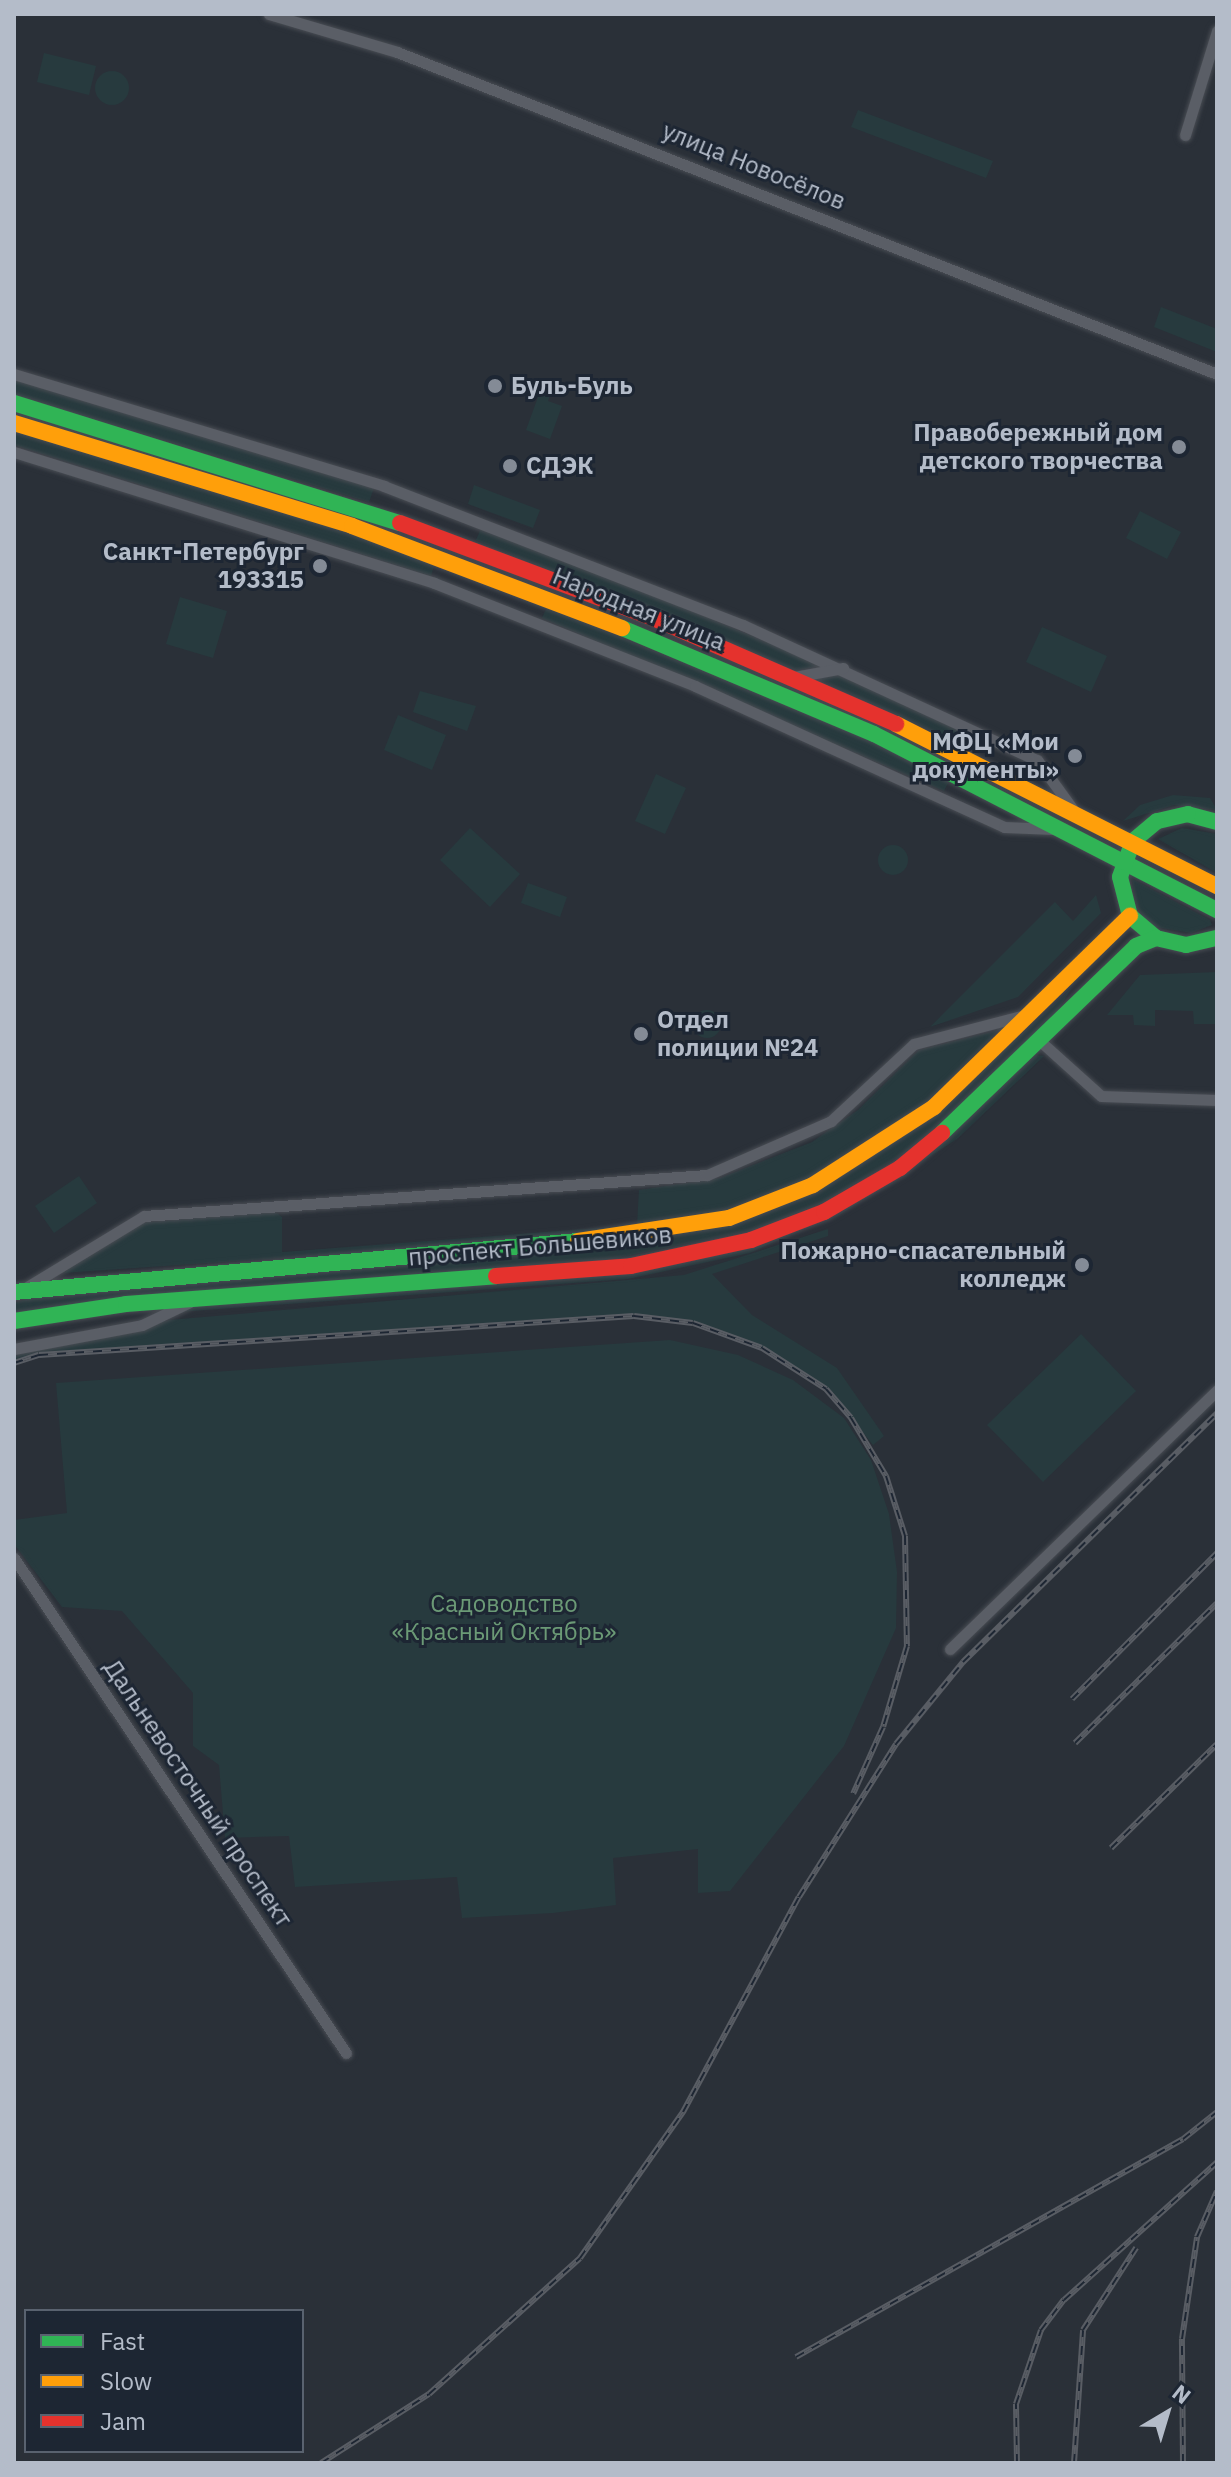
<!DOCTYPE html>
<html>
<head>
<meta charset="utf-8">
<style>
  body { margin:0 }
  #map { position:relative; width:1231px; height:2477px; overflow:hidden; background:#2a3038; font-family:"IBM Plex Sans",sans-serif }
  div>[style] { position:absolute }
  .green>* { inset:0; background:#273a3e }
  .round { border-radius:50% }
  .roads { filter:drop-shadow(0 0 2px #484c53) drop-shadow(0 0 2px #484c53) }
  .street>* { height:11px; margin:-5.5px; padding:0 5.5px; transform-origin:5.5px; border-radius:5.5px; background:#5a5e66 }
  .fast>* { height:16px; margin:-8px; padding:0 8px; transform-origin:8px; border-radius:8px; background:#30b455 }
  .slow>* { height:16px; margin:-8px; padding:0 8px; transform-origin:8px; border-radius:8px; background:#ff9f0a }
  .jam>* { height:16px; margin:-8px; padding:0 8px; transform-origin:8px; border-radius:8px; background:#e5322d }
  .rail>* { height:6px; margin-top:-3px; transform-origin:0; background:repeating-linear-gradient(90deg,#1d2633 0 9px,#595d64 0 18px); box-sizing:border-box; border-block:2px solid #595d64 }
  .dots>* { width:22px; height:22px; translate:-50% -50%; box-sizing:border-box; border:4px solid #1d2633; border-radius:50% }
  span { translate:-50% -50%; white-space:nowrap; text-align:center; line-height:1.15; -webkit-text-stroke:6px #1d2633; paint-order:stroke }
  .street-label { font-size:24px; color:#b4bcc9 }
  .poi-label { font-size:24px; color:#b4bcc9; font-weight:700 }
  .left { translate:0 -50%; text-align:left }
  .right { translate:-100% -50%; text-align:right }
  .park-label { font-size:24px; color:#6b9a76 }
  .frame { position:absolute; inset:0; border:16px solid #b4bcc9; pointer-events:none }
  .legend { position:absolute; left:24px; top:2309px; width:280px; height:144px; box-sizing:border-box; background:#1d2633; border:2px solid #59626f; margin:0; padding:10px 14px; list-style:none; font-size:24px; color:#b4bcc9 }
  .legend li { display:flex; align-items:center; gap:16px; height:40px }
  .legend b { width:40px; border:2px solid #59626f }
  .north { position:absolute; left:1127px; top:2373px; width:80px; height:80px; -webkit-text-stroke:6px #1d2633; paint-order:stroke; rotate:38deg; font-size:22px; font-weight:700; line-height:32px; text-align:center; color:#b4bcc9 }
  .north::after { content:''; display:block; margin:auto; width:28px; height:36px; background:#b4bcc9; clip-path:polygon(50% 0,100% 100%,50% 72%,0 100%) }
</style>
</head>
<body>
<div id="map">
  <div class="green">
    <div style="clip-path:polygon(44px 53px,96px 66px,89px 95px,37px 82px)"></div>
    <div class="round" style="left:95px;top:71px;width:34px;height:34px"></div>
    <div style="clip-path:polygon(858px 110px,993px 161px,986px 178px,851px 127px)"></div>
    <div style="clip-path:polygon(1161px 307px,1217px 329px,1217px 352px,1154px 327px)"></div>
    <div style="clip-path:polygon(14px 380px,145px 417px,374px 488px,369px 502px,14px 395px)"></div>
    <div style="clip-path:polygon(542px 386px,552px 389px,548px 401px,562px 406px,550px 439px,526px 430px)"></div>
    <div style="clip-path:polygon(14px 431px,270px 507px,435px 563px,431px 576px,14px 445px)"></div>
    <div style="clip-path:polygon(474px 485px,540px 510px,533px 528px,468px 504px)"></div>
    <div style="clip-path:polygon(1140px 511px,1181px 532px,1167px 559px,1126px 538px)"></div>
    <div style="clip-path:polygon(481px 528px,639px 589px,824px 666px,796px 670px,476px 540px)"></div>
    <div style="clip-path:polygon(180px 597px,227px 611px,213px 658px,166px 644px)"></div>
    <div style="clip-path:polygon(547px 607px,875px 742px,950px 779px,944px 791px,542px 618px)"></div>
    <div style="clip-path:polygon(1042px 627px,1107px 656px,1091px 692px,1026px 662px)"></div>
    <div style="clip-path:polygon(845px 675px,964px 731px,958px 743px,816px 678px)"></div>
    <div style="clip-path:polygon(420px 691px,476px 706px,467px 731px,413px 712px)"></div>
    <div style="clip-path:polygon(398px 715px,446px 735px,432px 770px,384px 750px)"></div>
    <div style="clip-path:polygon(656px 774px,686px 788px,665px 834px,635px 821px)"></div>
    <div style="clip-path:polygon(1173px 795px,1210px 798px,1217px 810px,1174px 805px,1123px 821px,1140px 805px)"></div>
    <div style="clip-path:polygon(470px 828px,520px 874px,490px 907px,440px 860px)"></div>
    <div style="clip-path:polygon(1182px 828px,1217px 834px,1217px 873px,1158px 839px)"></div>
    <div class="round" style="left:878px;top:845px;width:30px;height:30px"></div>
    <div style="clip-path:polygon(1132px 879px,1210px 920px,1212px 925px,1191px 933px,1156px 927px,1138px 912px)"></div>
    <div style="clip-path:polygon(528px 883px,567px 897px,560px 917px,521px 903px)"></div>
    <div style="clip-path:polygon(1096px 895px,1101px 913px,1018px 997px,930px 1027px,1055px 902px,1073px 921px)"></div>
    <div style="clip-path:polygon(1217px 972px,1217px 1024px,1194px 1024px,1193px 1011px,1155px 1010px,1155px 1026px,1134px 1025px,1133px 1015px,1107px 1015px,1140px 975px)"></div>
    <div style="clip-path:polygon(1072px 988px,1050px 1022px,922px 1142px,827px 1201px,758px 1229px,606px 1260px,108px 1299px,14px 1317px,14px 1303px,36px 1297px,623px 1244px,817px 1191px,924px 1122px)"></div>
    <div class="round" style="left:693px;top:1010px;width:28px;height:28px"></div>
    <div style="clip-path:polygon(999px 1030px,917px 1113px,822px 1174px,720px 1215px,519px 1242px,62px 1273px,136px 1223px,275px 1212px,282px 1217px,282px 1252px,637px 1225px,639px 1190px,720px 1178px,812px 1142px,858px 1110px,919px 1050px)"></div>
    <div style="clip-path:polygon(1036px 1055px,1044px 1056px,957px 1139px,833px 1219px)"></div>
    <div style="clip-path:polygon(79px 1176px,97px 1203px,54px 1233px,35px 1206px)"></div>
    <div style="clip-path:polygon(822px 1220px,750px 1253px,628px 1279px,179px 1312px,195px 1304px,662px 1267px)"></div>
    <div style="clip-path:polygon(828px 1229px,828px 1236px,712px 1274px,752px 1315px,837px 1368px,884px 1436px,873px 1445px,827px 1388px,762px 1347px,693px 1321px,633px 1314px,39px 1353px,14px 1361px,14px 1355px,48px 1344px,169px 1320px,684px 1275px)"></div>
    <div style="clip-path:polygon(1081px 1334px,1136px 1391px,1043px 1482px,987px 1425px)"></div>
    <div style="clip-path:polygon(670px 1340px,738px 1355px,793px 1380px,844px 1418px,871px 1460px,889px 1514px,897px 1572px,896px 1628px,844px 1746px,730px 1891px,698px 1893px,698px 1849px,613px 1858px,616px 1905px,553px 1913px,462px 1918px,457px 1877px,295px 1887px,289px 1836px,225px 1838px,219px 1765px,193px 1746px,193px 1693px,122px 1611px,62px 1607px,14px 1544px,14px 1520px,67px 1513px,56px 1383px)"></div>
  </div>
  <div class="roads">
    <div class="street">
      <div style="left:269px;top:14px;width:134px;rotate:16.5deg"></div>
      <div style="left:397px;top:52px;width:881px;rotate:21.44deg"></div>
      <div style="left:1185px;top:135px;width:109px;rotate:-72.9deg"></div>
      <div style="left:14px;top:374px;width:387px;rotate:16.8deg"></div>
      <div style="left:384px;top:486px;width:385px;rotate:21.2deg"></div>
      <div style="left:743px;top:625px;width:324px;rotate:24.7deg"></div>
      <div style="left:1037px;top:760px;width:63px;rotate:54deg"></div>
      <div style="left:14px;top:452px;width:440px;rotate:17.3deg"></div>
      <div style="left:434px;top:583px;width:281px;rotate:21.5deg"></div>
      <div style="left:695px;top:686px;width:340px;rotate:24.5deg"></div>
      <div style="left:1004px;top:827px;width:50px;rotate:2.3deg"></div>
      <div style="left:794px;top:677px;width:50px;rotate:-10.4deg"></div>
      <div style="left:1040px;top:1041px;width:82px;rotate:42deg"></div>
      <div style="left:1101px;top:1096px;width:116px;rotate:2deg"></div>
      <div style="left:27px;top:1287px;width:137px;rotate:-31.3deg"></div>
      <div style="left:144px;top:1216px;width:564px;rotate:-4.17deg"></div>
      <div style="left:707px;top:1175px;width:135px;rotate:-23.5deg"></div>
      <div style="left:831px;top:1121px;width:113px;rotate:-42.9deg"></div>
      <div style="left:914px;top:1044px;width:119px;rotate:-14.6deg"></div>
      <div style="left:14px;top:1349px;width:130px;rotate:-10.6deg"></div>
      <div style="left:142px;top:1325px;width:53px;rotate:-25.6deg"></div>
      <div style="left:14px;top:1558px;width:596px;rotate:56.15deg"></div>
      <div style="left:950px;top:1649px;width:372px;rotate:-44.1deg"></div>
    </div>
    <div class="fast">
      <div style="left:14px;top:403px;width:404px;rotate:17.3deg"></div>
      <div style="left:622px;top:628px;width:273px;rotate:22.8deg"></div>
      <div style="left:874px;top:734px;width:386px;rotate:27.2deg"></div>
      <div style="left:1217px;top:822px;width:30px;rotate:-165deg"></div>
      <div style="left:1188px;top:814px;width:32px;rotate:167deg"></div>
      <div style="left:1157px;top:821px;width:31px;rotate:140deg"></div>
      <div style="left:1133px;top:841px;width:38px;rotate:110deg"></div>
      <div style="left:1120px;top:877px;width:40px;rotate:75.6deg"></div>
      <div style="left:1130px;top:916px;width:34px;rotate:40deg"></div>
      <div style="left:1156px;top:938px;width:31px;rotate:13deg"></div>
      <div style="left:1186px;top:945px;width:32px;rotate:-13deg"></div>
      <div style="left:942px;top:1133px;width:269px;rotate:-43.9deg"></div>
      <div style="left:1136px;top:946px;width:22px;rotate:-22deg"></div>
      <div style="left:14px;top:1292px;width:566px;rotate:-5.17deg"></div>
      <div style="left:14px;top:1321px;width:113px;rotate:-8.6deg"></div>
      <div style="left:126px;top:1304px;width:371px;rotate:-4.3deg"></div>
    </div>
    <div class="slow">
      <div style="left:14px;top:423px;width:353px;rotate:16.9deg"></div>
      <div style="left:352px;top:526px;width:289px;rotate:20.7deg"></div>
      <div style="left:896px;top:724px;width:360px;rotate:26.8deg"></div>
      <div style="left:578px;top:1241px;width:153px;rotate:-8.7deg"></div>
      <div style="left:729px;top:1218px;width:90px;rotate:-21.4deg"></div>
      <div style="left:813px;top:1185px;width:144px;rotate:-32.8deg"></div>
      <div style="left:934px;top:1107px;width:274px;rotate:-44.3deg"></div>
    </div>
    <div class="jam">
      <div style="left:400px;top:523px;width:276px;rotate:20.6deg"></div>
      <div style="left:658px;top:620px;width:260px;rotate:23.6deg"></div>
      <div style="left:496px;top:1276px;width:135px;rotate:-4.2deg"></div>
      <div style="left:631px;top:1266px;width:123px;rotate:-12.2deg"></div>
      <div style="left:751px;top:1240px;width:78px;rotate:-21deg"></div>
      <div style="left:824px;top:1212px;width:88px;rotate:-30.1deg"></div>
      <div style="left:900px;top:1168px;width:55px;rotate:-39.8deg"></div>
    </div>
  </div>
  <div class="rail">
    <div style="left:14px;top:1363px;width:26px;rotate:-18deg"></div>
    <div style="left:39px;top:1355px;width:596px;rotate:-3.75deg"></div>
    <div style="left:634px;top:1316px;width:59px;rotate:6.8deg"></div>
    <div style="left:693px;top:1323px;width:73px;rotate:19.9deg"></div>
    <div style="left:762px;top:1348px;width:76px;rotate:32.6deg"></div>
    <div style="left:826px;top:1389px;width:38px;rotate:49deg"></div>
    <div style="left:851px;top:1418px;width:68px;rotate:58.9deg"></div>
    <div style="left:886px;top:1476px;width:63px;rotate:72.4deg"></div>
    <div style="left:905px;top:1536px;width:110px;rotate:89deg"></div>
    <div style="left:907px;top:1646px;width:84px;rotate:106.5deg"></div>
    <div style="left:883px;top:1727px;width:73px;rotate:114.1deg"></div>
    <div style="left:1072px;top:1699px;width:206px;rotate:-45.2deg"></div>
    <div style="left:1075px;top:1743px;width:199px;rotate:-44.6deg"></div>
    <div style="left:1111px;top:1848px;width:148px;rotate:-44.5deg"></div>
    <div style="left:796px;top:2357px;width:444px;rotate:-29.4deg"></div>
    <div style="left:1183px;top:2139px;width:43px;rotate:-38.5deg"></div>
    <div style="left:321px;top:2463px;width:128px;rotate:-32.6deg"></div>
    <div style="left:429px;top:2394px;width:203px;rotate:-42deg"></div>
    <div style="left:580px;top:2258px;width:179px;rotate:-54.8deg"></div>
    <div style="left:683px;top:2112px;width:244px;rotate:-61.7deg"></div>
    <div style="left:799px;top:1897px;width:181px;rotate:-57.6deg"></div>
    <div style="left:896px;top:1744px;width:106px;rotate:-50.7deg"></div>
    <div style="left:963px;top:1662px;width:356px;rotate:-44.4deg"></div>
    <div style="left:1017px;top:2463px;width:59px;rotate:-91deg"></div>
    <div style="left:1016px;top:2404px;width:78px;rotate:-71.3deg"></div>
    <div style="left:1041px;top:2330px;width:38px;rotate:-53deg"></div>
    <div style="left:1064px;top:2300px;width:206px;rotate:-42deg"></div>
    <div style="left:1074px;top:2463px;width:133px;rotate:-86.1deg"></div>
    <div style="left:1083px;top:2330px;width:98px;rotate:-57.1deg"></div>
    <div style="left:1183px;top:2463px;width:124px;rotate:-90.5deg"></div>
    <div style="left:1182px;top:2339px;width:103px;rotate:-81.6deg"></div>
    <div style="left:1197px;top:2237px;width:50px;rotate:-66.5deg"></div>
  </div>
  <div class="dots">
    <div style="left:495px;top:386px;background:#848b96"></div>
    <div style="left:1179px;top:447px;background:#848b96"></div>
    <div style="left:510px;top:466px;background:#848b96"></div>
    <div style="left:320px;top:566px;background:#848b96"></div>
    <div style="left:1075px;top:756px;background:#848b96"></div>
    <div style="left:641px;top:1034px;background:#848b96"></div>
    <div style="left:1082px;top:1265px;background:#848b96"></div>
  </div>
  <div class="street-label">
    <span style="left:754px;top:166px;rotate:22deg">улица Новосёлов</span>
    <span style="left:639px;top:609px;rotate:22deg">Народная улица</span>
    <span style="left:540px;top:1246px;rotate:-5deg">проспект Большевиков</span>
    <span style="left:198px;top:1793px;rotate:56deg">Дальневосточный проспект</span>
  </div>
  <div class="poi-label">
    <span class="left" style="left:511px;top:386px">Буль-Буль</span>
    <span class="right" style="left:1163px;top:447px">Правобережный дом<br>детского творчества</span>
    <span class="left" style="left:526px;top:466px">СДЭК</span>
    <span class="right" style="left:304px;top:566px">Санкт-Петербург<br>193315</span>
    <span class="right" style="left:1059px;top:756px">МФЦ «Мои<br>документы»</span>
    <span class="left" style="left:657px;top:1034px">Отдел<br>полиции №24</span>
    <span class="right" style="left:1066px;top:1265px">Пожарно-спасательный<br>колледж</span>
  </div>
  <div class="park-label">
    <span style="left:504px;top:1618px">Садоводство<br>«Красный Октябрь»</span>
  </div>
  <div class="frame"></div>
  <ul class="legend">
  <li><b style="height:10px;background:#30b455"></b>Fast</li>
  <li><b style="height:10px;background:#ff9f0a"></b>Slow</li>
  <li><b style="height:10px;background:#e5322d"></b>Jam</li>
  </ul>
  <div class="north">N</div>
</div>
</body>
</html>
